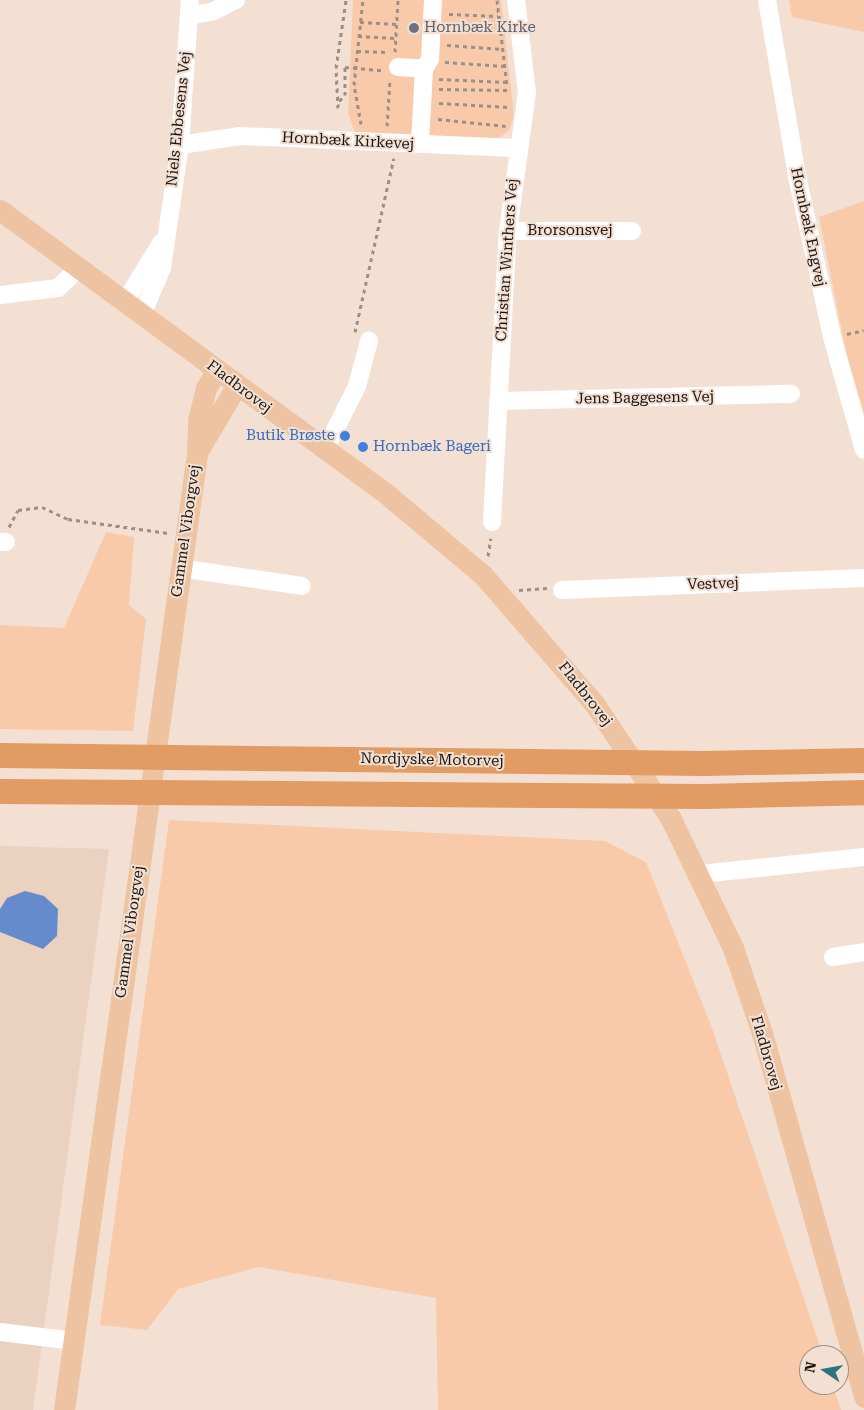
<!DOCTYPE html>
<html>
<head>
<meta charset="utf-8">
<style>
  body { margin:0 }
  #map { position:relative; width:864px; height:1410px; overflow:hidden; background:#f3e0d3; font-family:"Roboto Serif",serif }
  div>[style] { position:absolute }
  .built>* { inset:0; background:#ebd1c0 }
  .green>* { inset:0; background:#f8caa9 }
  .water>* { inset:0; background:#658bcc }
  .path>* { height:3px; margin-top:-1.5px; transform-origin:0; background:repeating-linear-gradient(90deg,#9d8f86 0 4px,transparent 0 8px) }
  .minor>* { height:18px; margin:-9px; padding:0 9px; transform-origin:9px; border-radius:9px; background:#fff }
  .major>* { height:21px; margin:-10.5px; padding:0 10.5px; transform-origin:10.5px; border-radius:10.5px; background:#edc3a1 }
  .highway>* { height:25px; margin:-12.5px; padding:0 12.5px; transform-origin:12.5px; border-radius:12.5px; background:#e19b63 }
  .dots>* { width:14px; height:14px; translate:-50% -50%; box-sizing:border-box; border:2px solid #f3e0d3; border-radius:50% }
  span { translate:-50% -50%; white-space:nowrap; text-align:center; line-height:1.15; -webkit-text-stroke:4px #f3e0d3; paint-order:stroke }
  .worship-label { font-size:15px; color:#5b616d }
  .left { translate:0 -50%; text-align:left }
  .street-label { font-size:15px; color:#1c1511 }
  .shop-label { font-size:15px; color:#366cbe }
  .right { translate:-100% -50%; text-align:right }
  .north { position:absolute; left:799px; top:1345px; width:50px; height:50px; box-sizing:border-box; background:#f3e0d3; border:1px solid #9d8f85; border-radius:50%; rotate:282deg; font-size:14px; font-weight:700; line-height:20px; text-align:center; color:#1c1511 }
  .north::after { content:''; display:block; margin:auto; width:18px; height:22px; background:#2c747f; clip-path:polygon(50% 0,100% 100%,50% 72%,0 100%) }
</style>
</head>
<body>
<div id="map">
  <div class="built">
    <div style="clip-path:polygon(0 846px,109px 849px,33px 1410px,0 1410px)"></div>
  </div>
  <div class="green">
    <div style="clip-path:polygon(353px 0,501px 0,514px 115px,509px 131px,497px 139px,355px 132px,348px 114px)"></div>
    <div style="clip-path:polygon(789px 0,864px 0,864px 32px,792px 17px)"></div>
    <div style="clip-path:polygon(864px 201px,864px 413px,846px 352px,819px 217px)"></div>
    <div style="clip-path:polygon(106px 532px,134px 537px,129px 605px,146px 619px,133px 731px,0 729px,0 625px,64px 628px)"></div>
    <div style="clip-path:polygon(169px 820px,605px 841px,646px 862px,712px 1028px,823px 1355px,809px 1355px,809px 1385px,833px 1385px,841px 1410px,438px 1410px,436px 1298px,259px 1267px,178px 1289px,147px 1330px,100px 1325px)"></div>
  </div>
  <div class="water">
    <div style="clip-path:polygon(25px 891px,44px 896px,58px 909px,57px 936px,43px 949px,0 932px,0 909px,7px 898px)"></div>
  </div>
  <div class="path">
    <div style="left:497px;top:0;width:87px;rotate:83.4deg"></div>
    <div style="left:449px;top:14px;width:49px;rotate:2.3deg"></div>
    <div style="left:360px;top:22px;width:37px;rotate:3deg"></div>
    <div style="left:448px;top:30px;width:52px;rotate:2.2deg"></div>
    <div style="left:358px;top:36px;width:38px;rotate:3deg"></div>
    <div style="left:447px;top:45px;width:55px;rotate:4.2deg"></div>
    <div style="left:357px;top:51px;width:32px;rotate:2deg"></div>
    <div style="left:395px;top:52px;width:52px;rotate:-86.7deg"></div>
    <div style="left:445px;top:62px;width:59px;rotate:3.9deg"></div>
    <div style="left:439px;top:79px;width:68px;rotate:2.5deg"></div>
    <div style="left:439px;top:89px;width:69px;rotate:0.8deg"></div>
    <div style="left:339px;top:101px;width:8px;rotate:-45deg"></div>
    <div style="left:345px;top:95px;width:28px;rotate:-90deg"></div>
    <div style="left:345px;top:67px;width:37px;rotate:5deg"></div>
    <div style="left:439px;top:103px;width:71px;rotate:3.2deg"></div>
    <div style="left:338px;top:108px;width:40px;rotate:-92.9deg"></div>
    <div style="left:336px;top:68px;width:69px;rotate:-81.6deg"></div>
    <div style="left:438px;top:119px;width:68px;rotate:5.9deg"></div>
    <div style="left:361px;top:124px;width:40px;rotate:-100deg"></div>
    <div style="left:354px;top:85px;width:85px;rotate:-84deg"></div>
    <div style="left:387px;top:126px;width:46px;rotate:-86.3deg"></div>
    <div style="left:355px;top:332px;width:178px;rotate:-77.4deg"></div>
    <div style="left:847px;top:334px;width:17px;rotate:-13deg"></div>
    <div style="left:9px;top:527px;width:19px;rotate:-62deg"></div>
    <div style="left:18px;top:510px;width:24px;rotate:-7deg"></div>
    <div style="left:42px;top:507px;width:29px;rotate:25deg"></div>
    <div style="left:68px;top:519px;width:101px;rotate:8deg"></div>
    <div style="left:488px;top:556px;width:18px;rotate:-81deg"></div>
    <div style="left:519px;top:590px;width:28px;rotate:-4deg"></div>
  </div>
  <div class="minor">
    <div style="left:767px;top:0;width:179px;rotate:80.3deg"></div>
    <div style="left:797px;top:176px;width:165px;rotate:77.7deg"></div>
    <div style="left:832px;top:337px;width:117px;rotate:74.2deg"></div>
    <div style="left:189px;top:16px;width:25px;rotate:-11deg"></div>
    <div style="left:214px;top:11px;width:25px;rotate:-27deg"></div>
    <div style="left:398px;top:67px;width:26px;rotate:4deg"></div>
    <div style="left:424px;top:69px;width:75px;rotate:93.1deg"></div>
    <div style="left:424px;top:69px;width:12px;rotate:-59deg"></div>
    <div style="left:430px;top:59px;width:59px;rotate:-87.1deg"></div>
    <div style="left:180px;top:145px;width:61px;rotate:-8.5deg"></div>
    <div style="left:240px;top:136px;width:276px;rotate:2.5deg"></div>
    <div style="left:508px;top:231px;width:124px"></div>
    <div style="left:0;top:295px;width:58px;rotate:-6.9deg"></div>
    <div style="left:58px;top:288px;width:28px;rotate:-44deg"></div>
    <div style="left:125px;top:302px;width:69px;rotate:-58.6deg"></div>
    <div style="left:142px;top:315px;width:51px;rotate:-66.9deg"></div>
    <div style="left:162px;top:268px;width:124px;rotate:-81.7deg"></div>
    <div style="left:180px;top:145px;width:145px;rotate:-86.1deg"></div>
    <div style="left:498px;top:401px;width:293px;rotate:-1.4deg"></div>
    <div style="left:325px;top:450px;width:72px;rotate:-63.4deg"></div>
    <div style="left:357px;top:386px;width:47px;rotate:-75.1deg"></div>
    <div style="left:492px;top:522px;width:291px;rotate:-86.9deg"></div>
    <div style="left:508px;top:231px;width:139px;rotate:-82.2deg"></div>
    <div style="left:527px;top:93px;width:94px;rotate:-96.7deg"></div>
    <div style="left:0;top:542px;width:6px"></div>
    <div style="left:180px;top:568px;width:123px;rotate:8.4deg"></div>
    <div style="left:562px;top:590px;width:302px;rotate:-2.3deg"></div>
    <div style="left:700px;top:874px;width:165px;rotate:-5.9deg"></div>
    <div style="left:833px;top:957px;width:31px;rotate:-9deg"></div>
    <div style="left:0;top:1332px;width:75px;rotate:6.9deg"></div>
  </div>
  <div class="major">
    <div style="left:0;top:210px;width:484px;rotate:36.3deg"></div>
    <div style="left:390px;top:497px;width:121px;rotate:40deg"></div>
    <div style="left:483px;top:575px;width:173px;rotate:49.2deg"></div>
    <div style="left:596px;top:706px;width:136px;rotate:56.4deg"></div>
    <div style="left:671px;top:819px;width:143px;rotate:64.3deg"></div>
    <div style="left:733px;top:948px;width:90px;rotate:71.2deg"></div>
    <div style="left:762px;top:1033px;width:378px;rotate:74.3deg"></div>
    <div style="left:199px;top:449px;width:74px;rotate:-59.3deg"></div>
    <div style="left:64px;top:1410px;width:965px;rotate:-82.08deg"></div>
    <div style="left:197px;top:454px;width:34px;rotate:-88deg"></div>
    <div style="left:198px;top:420px;width:33px;rotate:-76deg"></div>
    <div style="left:206px;top:388px;width:21px;rotate:-59deg"></div>
  </div>
  <div class="highway">
    <div style="left:0;top:755px;width:704px;rotate:0.65deg"></div>
    <div style="left:704px;top:763px;width:160px;rotate:-1.1deg"></div>
    <div style="left:0;top:791px;width:705px;rotate:0.41deg"></div>
    <div style="left:705px;top:796px;width:159px;rotate:-1.4deg"></div>
  </div>
  <div class="dots">
    <div style="left:414px;top:28px;background:#6b7280"></div>
    <div style="left:345px;top:436px;background:#3f7fe0"></div>
    <div style="left:363px;top:447px;background:#3f7fe0"></div>
  </div>
  <div class="worship-label">
    <span class="left" style="left:424px;top:28px">Hornbæk Kirke</span>
  </div>
  <div class="street-label">
    <span style="left:179px;top:119px;rotate:-84deg">Niels Ebbesens Vej</span>
    <span style="left:348px;top:141px;rotate:3deg">Hornbæk Kirkevej</span>
    <span style="left:808px;top:227px;rotate:78deg">Hornbæk Engvej</span>
    <span style="left:570px;top:231px">Brorsonsvej</span>
    <span style="left:507px;top:260px;rotate:-86deg">Christian Winthers Vej</span>
    <span style="left:239px;top:387px;rotate:37deg">Fladbrovej</span>
    <span style="left:645px;top:398px;rotate:-1deg">Jens Baggesens Vej</span>
    <span style="left:186px;top:531px;rotate:-82deg">Gammel Viborgvej</span>
    <span style="left:713px;top:584px;rotate:-2deg">Vestvej</span>
    <span style="left:585px;top:694px;rotate:52deg">Fladbrovej</span>
    <span style="left:432px;top:760px;rotate:1deg">Nordjyske Motorvej</span>
    <span style="left:130px;top:932px;rotate:-82deg">Gammel Viborgvej</span>
    <span style="left:766px;top:1053px;rotate:74deg">Fladbrovej</span>
  </div>
  <div class="shop-label">
    <span class="right" style="left:335px;top:436px">Butik Brøste</span>
    <span class="left" style="left:373px;top:447px">Hornbæk Bageri</span>
  </div>
  <div class="north">N</div>
</div>
</body>
</html>
